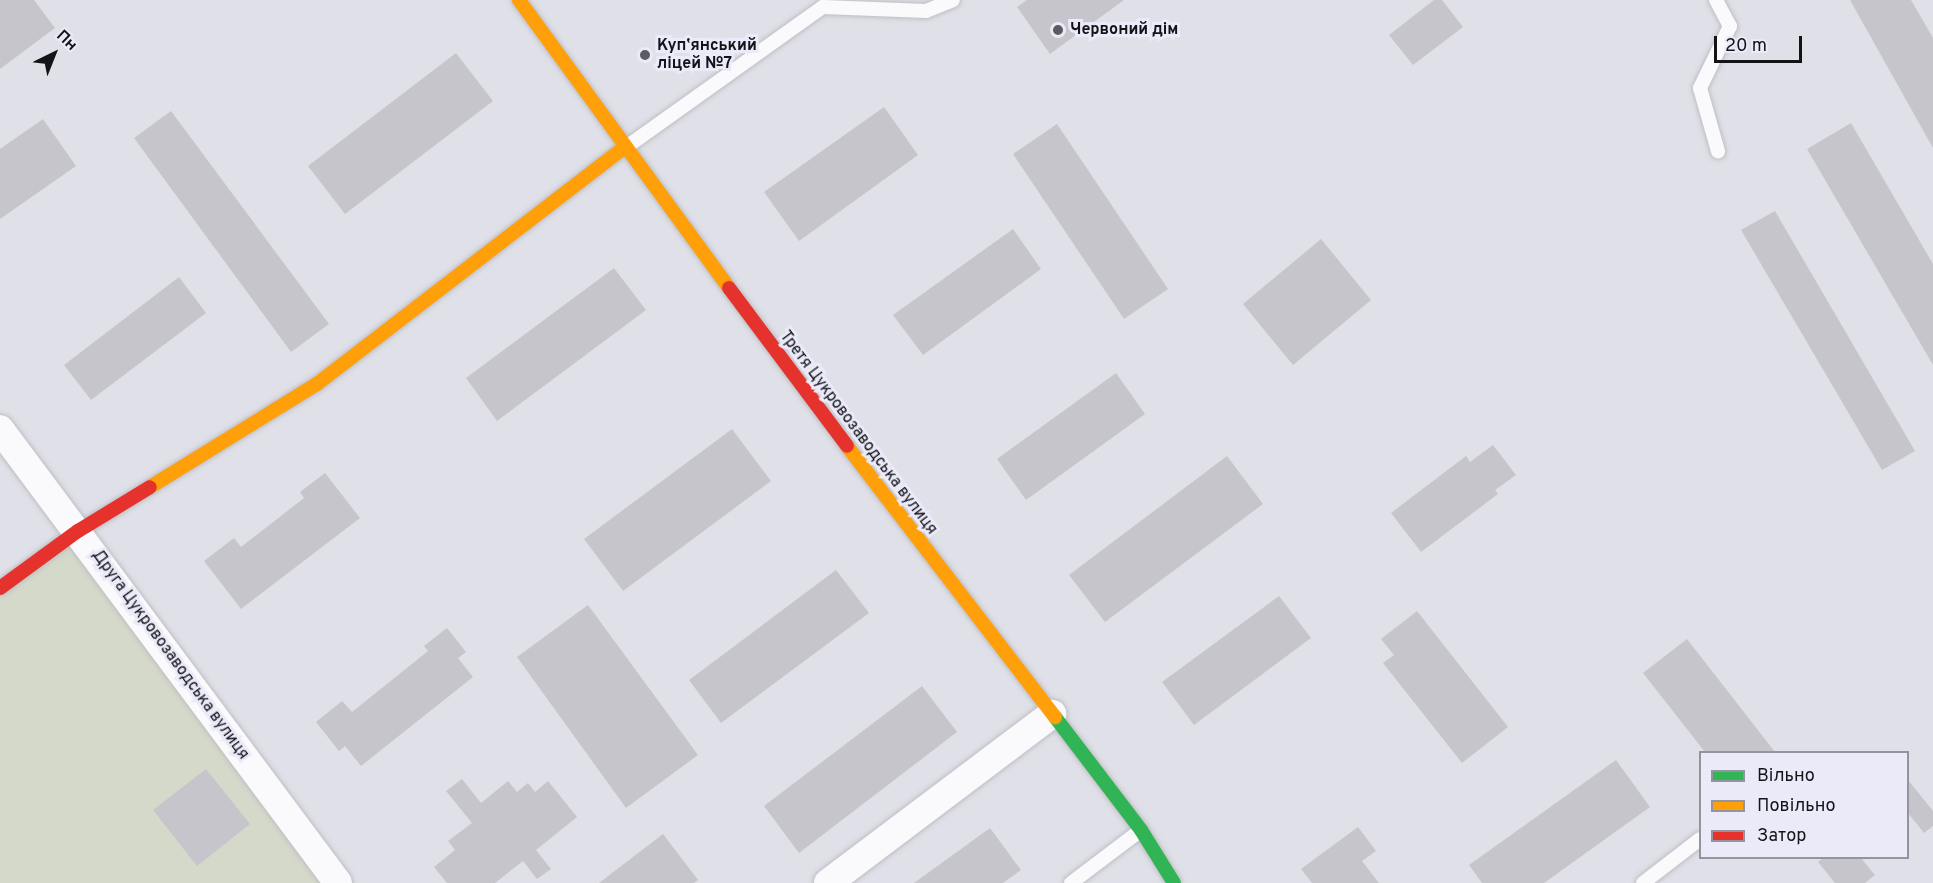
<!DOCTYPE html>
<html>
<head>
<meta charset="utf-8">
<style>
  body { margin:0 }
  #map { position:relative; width:1933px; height:883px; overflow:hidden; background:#e0e0e8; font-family:Overpass,sans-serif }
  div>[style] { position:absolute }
  .green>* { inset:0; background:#d5d9c9 }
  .building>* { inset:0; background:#c5c5cb }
  .roads { filter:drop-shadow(0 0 2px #bfbec4) drop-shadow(0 0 2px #bfbec4) }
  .lane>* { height:14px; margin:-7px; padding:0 7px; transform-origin:7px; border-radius:7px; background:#fafafc }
  .street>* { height:28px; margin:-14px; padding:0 14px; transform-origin:14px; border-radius:14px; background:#fafafc }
  .fast>* { height:14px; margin:-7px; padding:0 7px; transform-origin:7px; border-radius:7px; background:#30b455 }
  .slow>* { height:14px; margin:-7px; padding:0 7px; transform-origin:7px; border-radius:7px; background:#ff9f0a }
  .jam>* { height:14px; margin:-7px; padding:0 7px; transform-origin:7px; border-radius:7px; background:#e5322d }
  .dots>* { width:16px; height:16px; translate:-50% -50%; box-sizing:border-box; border:3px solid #eaeaf8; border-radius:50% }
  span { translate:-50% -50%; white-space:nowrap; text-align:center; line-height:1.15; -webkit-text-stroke:6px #eaeaf8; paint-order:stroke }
  .poi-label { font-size:16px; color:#141318; font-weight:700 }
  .left { translate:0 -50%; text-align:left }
  .street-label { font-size:16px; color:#141318 }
  .legend { position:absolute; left:1699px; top:751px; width:210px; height:108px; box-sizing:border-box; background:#eaeaf8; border:2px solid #94949e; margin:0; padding:8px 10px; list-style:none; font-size:18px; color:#141318 }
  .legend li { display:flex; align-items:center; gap:12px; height:30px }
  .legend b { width:30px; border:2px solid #94949e }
  .north { position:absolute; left:24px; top:24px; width:60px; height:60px; -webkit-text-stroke:4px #eaeaf8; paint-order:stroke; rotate:43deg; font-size:16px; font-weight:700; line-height:24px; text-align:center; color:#141318 }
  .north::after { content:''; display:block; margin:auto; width:21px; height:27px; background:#141318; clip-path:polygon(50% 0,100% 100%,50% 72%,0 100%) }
  .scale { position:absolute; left:1714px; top:36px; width:88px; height:27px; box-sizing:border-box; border:3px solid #141318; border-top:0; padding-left:8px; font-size:18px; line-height:21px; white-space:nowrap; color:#141318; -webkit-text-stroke:4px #eaeaf8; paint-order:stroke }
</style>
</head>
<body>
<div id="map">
  <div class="green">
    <div style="clip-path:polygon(78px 531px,338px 883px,0 883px,0 588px)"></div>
  </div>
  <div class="building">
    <div style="clip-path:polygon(0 0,34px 0,55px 28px,0 69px)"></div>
    <div style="clip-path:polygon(1027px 0,1124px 0,1050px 54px,1017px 7px)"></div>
    <div style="clip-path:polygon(1434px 0,1442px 0,1463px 27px,1413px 65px,1389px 35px)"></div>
    <div style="clip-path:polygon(1850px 0,1911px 0,1933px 38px,1933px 148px)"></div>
    <div style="clip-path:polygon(456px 53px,493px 101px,345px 214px,308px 166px)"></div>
    <div style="clip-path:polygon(884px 107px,918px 155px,799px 241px,764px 192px)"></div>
    <div style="clip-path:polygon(171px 111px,329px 324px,291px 352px,134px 138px)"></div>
    <div style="clip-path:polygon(43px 119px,76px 166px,0 219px,0 149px)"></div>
    <div style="clip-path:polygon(1851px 123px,1933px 264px,1933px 365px,1807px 149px)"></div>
    <div style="clip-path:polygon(1057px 124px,1168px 289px,1124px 319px,1013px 154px)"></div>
    <div style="clip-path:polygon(1775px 211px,1915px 451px,1882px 470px,1741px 230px)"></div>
    <div style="clip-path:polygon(1013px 229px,1041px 269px,923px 355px,893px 315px)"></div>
    <div style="clip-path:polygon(1321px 239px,1371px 300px,1293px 365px,1243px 304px)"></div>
    <div style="clip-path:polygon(614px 268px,646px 310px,497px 421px,466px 378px)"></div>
    <div style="clip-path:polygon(179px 277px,206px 313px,91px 400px,64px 365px)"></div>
    <div style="clip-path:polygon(1116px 373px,1145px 414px,1026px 500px,997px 459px)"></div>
    <div style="clip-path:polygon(732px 429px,771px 481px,623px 591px,584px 539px)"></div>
    <div style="clip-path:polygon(1493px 445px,1516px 475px,1495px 490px,1498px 494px,1421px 552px,1391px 513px,1466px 456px,1470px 462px)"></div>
    <div style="clip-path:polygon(1227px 456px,1263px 504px,1105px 622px,1069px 575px)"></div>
    <div style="clip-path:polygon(325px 473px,360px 518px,241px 609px,204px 561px,234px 538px,241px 547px,304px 498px,300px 492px)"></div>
    <div style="clip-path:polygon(836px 570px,869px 613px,721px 723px,689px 680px)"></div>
    <div style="clip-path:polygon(1279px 596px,1311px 638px,1194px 725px,1162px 682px)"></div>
    <div style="clip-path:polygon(588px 605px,698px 755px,626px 808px,517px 657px)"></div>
    <div style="clip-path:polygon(1417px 611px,1508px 727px,1462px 763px,1383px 663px,1394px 655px,1381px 639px)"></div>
    <div style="clip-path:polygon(447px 628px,466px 652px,458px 658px,473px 677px,361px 766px,345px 746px,339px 751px,316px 722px,342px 701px,352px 712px,428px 651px,424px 646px)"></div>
    <div style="clip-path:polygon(1687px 639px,1775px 752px,1705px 752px,1643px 673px)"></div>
    <div style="clip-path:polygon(922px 686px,957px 732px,799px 853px,764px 806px)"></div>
    <div style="clip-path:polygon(1616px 760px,1650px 807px,1544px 883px,1482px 883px,1469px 865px)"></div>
    <div style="clip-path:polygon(206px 769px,250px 824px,197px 866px,153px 810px)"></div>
    <div style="clip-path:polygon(462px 779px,481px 803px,508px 781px,517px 792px,528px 783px,535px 792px,548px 781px,577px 817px,536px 850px,551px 869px,537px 879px,523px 861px,495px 883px,447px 883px,434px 867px,455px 850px,448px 841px,472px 823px,446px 791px)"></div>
    <div style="clip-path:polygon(1908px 780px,1933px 811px,1933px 826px,1924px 833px,1908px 813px)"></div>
    <div style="clip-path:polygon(1358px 827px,1376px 851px,1362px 861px,1379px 883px,1312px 883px,1301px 869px)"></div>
    <div style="clip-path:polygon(990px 828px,1021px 870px,1003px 883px,914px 883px)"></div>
    <div style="clip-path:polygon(663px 834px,698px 880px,694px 883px,599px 883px)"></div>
    <div style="clip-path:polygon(1823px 858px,1861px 858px,1875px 875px,1865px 883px,1835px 883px,1818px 862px)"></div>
  </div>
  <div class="roads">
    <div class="lane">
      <div style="left:1716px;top:0;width:30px;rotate:62deg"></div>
      <div style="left:1730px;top:26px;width:69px;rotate:115.8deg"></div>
      <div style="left:1700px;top:88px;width:66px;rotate:74.1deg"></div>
      <div style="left:625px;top:148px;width:243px;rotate:-35.5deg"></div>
      <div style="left:823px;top:7px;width:103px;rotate:2.2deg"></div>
      <div style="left:926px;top:11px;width:29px;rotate:-22deg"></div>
      <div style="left:1071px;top:883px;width:88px;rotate:-37.1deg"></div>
      <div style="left:1643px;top:883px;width:72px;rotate:-37.7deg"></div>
    </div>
    <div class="street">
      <div style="left:0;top:429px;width:566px;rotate:53.33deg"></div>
      <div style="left:828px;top:883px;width:281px;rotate:-37deg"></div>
    </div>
    <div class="fast">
      <div style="left:1055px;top:717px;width:142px;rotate:52.7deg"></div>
      <div style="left:1141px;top:830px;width:62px;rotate:58.1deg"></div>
    </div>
    <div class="slow">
      <div style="left:519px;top:0;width:356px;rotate:53.9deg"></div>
      <div style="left:847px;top:446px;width:342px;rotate:52.5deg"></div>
      <div style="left:150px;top:487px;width:196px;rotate:-31.7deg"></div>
      <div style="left:317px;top:384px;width:387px;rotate:-37.6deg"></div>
    </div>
    <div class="jam">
      <div style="left:729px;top:288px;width:197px;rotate:53.2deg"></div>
      <div style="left:0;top:588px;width:97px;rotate:-36.2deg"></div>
      <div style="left:78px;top:531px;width:84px;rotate:-31.4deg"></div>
    </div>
  </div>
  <div class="dots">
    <div style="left:1058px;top:30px;background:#5b5b61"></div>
    <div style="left:645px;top:55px;background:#5b5b61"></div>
  </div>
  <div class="poi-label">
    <span class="left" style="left:1070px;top:30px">Червоний дім</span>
    <span class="left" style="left:657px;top:55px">Купʼянський<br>ліцей №7</span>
  </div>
  <div class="street-label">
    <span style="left:858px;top:433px;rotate:53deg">Третя Цукровозаводська вулиця</span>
    <span style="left:170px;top:655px;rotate:54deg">Друга Цукровозаводська вулиця</span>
  </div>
  <ul class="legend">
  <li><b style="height:8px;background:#30b455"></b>Вільно</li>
  <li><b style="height:8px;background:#ff9f0a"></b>Повільно</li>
  <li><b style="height:8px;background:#e5322d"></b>Затор</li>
  </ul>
  <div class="north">Пн</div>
  <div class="scale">20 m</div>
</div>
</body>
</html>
